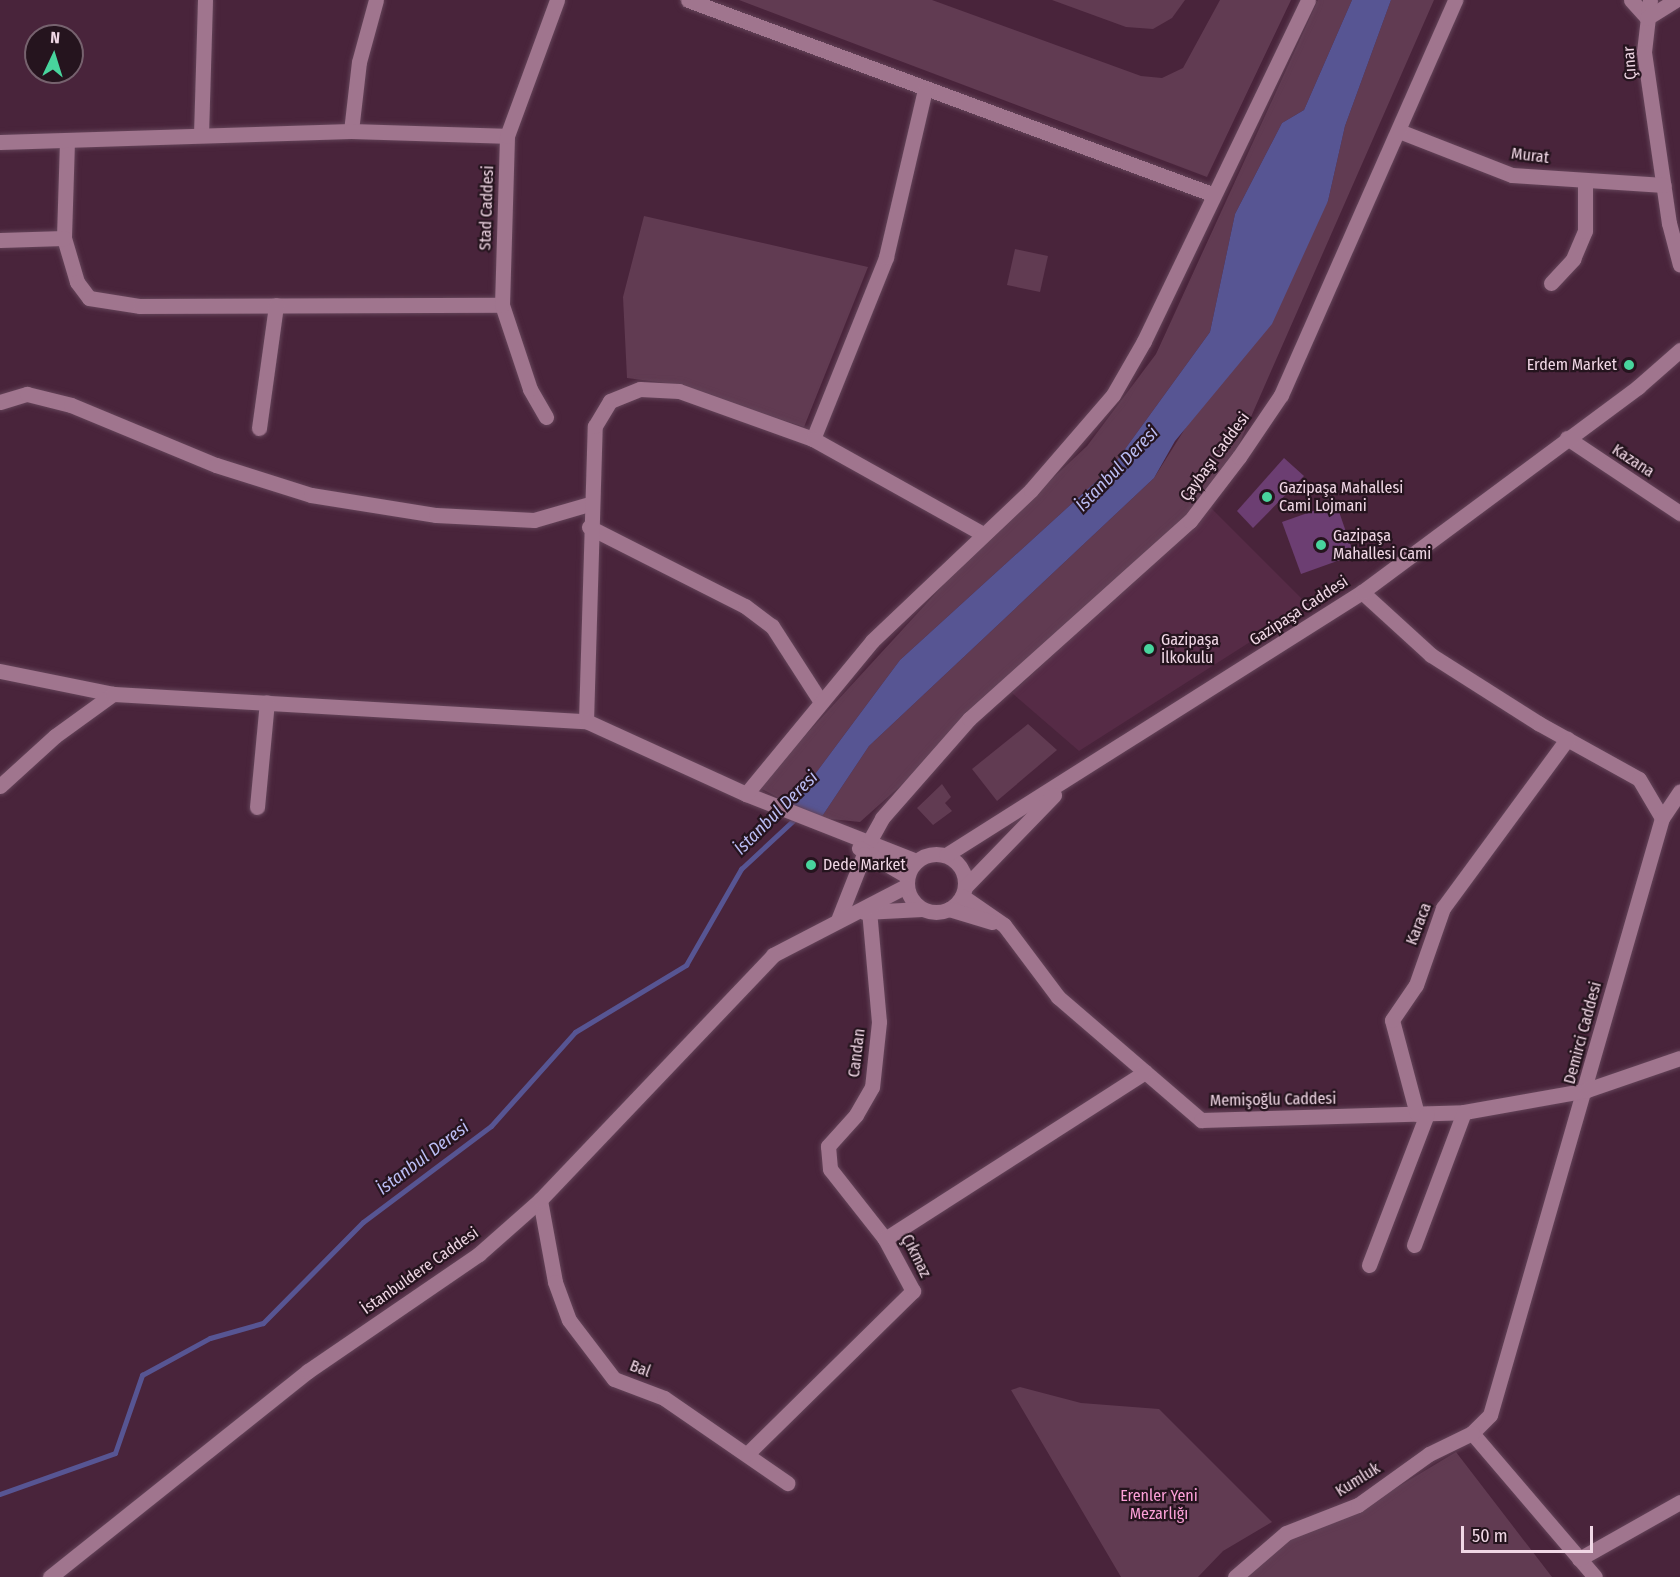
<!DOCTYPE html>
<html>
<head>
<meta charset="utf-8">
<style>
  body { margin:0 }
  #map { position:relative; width:1680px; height:1577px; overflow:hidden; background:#49243b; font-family:"Fira Sans Condensed",sans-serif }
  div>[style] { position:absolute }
  .built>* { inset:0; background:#562b46 }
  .green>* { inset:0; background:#613b52 }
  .water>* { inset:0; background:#575593 }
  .stream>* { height:5px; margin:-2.5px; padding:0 2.5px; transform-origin:2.5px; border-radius:2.5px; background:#575593 }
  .building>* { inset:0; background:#6c3e72 }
  .roads { filter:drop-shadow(0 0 2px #644459) drop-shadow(0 0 2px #644459) }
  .minor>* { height:15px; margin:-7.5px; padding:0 7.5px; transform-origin:7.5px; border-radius:7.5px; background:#a0758e }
  .minor>.ring { margin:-7.5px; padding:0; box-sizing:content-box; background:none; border:15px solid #a0758e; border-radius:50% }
  .dots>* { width:16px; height:16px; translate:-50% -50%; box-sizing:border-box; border:3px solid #25141e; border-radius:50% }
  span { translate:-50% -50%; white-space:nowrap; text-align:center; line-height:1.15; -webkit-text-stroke:4.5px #25141e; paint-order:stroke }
  .street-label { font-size:16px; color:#f0d7e5 }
  .poi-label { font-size:16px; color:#f0d7e5 }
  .right { translate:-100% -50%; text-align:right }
  .left { translate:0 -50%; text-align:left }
  .park-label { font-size:16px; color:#fca0d8 }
  .water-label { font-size:18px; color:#bbbdf4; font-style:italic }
  .north { position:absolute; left:24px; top:24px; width:60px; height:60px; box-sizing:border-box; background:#25141e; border:2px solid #76626e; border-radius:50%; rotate:4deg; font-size:16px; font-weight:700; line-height:24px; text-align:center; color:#f0d7e5 }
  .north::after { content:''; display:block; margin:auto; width:21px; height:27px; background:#48d49d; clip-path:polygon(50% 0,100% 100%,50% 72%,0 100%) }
  .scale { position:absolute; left:1461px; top:1526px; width:132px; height:27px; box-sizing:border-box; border:3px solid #f0d7e5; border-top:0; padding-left:8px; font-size:18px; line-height:21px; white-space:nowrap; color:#f0d7e5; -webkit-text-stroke:4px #25141e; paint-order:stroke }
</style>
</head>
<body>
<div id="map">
  <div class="built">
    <div style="clip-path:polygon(1211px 508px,1308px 605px,1079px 751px,1012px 693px)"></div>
  </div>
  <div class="green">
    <div style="clip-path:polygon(739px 0,932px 0,1141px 76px,1162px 78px,1183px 68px,1220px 0,1291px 0,1207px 177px)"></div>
    <div style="clip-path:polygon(1052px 0,1185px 0,1172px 18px,1153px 29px,1126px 27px)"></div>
    <div style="clip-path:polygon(1318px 0,1352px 0,1304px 110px,1282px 123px,1235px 214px,1210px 332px,1112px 467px,900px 660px,792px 805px,758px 787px,970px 556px,1087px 446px,1156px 354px)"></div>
    <div style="clip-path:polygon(1391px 0,1434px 0,1211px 508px,860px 822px,821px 818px,869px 746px,1154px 478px,1328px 201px,1345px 126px)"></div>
    <div style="clip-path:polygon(644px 216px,868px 267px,804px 427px,673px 384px,627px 378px,623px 297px)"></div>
    <div style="clip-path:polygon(1015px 249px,1048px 256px,1040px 292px,1007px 285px)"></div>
    <div style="clip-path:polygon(1028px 724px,1057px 750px,997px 801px,972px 769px)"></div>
    <div style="clip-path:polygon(942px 784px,951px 797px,945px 803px,952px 811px,933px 825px,917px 808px)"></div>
    <div style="clip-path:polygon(1020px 1387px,1081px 1403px,1159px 1409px,1272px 1522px,1223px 1551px,1198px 1577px,1121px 1577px,1011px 1390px)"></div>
    <div style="clip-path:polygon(1456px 1452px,1552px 1577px,1247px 1577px,1290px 1539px,1371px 1503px)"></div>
  </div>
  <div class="water">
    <div style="clip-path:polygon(1352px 0,1391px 0,1345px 126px,1328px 201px,1272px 324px,1175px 441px,1154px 478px,869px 746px,821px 818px,792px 805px,900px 660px,1112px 467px,1210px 332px,1235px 214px,1282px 123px,1304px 110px)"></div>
  </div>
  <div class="stream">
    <div style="left:0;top:1494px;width:122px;rotate:-19.6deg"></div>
    <div style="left:115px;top:1453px;width:83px;rotate:-70.9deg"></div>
    <div style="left:142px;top:1375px;width:77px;rotate:-28.6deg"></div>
    <div style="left:210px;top:1338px;width:55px;rotate:-15.8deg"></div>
    <div style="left:263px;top:1323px;width:142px;rotate:-45.3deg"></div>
    <div style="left:363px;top:1222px;width:160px;rotate:-36.9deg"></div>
    <div style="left:491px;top:1126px;width:126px;rotate:-48.2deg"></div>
    <div style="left:575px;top:1032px;width:130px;rotate:-31.1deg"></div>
    <div style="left:686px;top:965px;width:111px;rotate:-60.2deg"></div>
    <div style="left:741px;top:869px;width:78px;rotate:-42.9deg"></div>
  </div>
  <div class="building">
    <div style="clip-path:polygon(1284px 458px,1304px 476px,1253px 528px,1237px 511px)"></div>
    <div style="clip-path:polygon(1336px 503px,1354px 555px,1301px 574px,1282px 522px)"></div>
  </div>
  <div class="roads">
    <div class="minor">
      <div style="left:688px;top:0;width:559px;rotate:20.32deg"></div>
      <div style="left:1631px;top:0;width:24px;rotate:48deg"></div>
      <div style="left:1650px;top:0;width:52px;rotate:96.6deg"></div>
      <div style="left:1644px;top:52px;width:173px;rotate:81.7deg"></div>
      <div style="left:1669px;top:223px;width:43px;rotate:75.3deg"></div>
      <div style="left:1647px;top:18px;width:34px;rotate:-32deg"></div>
      <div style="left:351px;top:131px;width:69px;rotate:-83.4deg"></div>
      <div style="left:359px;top:62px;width:64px;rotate:-74.7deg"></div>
      <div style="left:1399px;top:131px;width:121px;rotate:21.3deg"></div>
      <div style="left:1512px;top:175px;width:152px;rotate:3.8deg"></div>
      <div style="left:201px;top:135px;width:135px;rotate:-88.3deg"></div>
      <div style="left:67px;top:141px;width:97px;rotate:91.8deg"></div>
      <div style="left:64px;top:238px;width:46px;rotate:73.5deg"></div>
      <div style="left:77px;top:282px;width:20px;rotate:53deg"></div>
      <div style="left:89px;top:298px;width:52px;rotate:8.9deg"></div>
      <div style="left:140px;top:306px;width:362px;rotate:-0.2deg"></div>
      <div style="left:0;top:142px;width:351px;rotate:-1.8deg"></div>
      <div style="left:351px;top:131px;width:156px;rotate:1.8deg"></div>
      <div style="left:0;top:240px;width:64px;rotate:-1.8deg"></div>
      <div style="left:1551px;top:283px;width:33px;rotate:-47deg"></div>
      <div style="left:1573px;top:259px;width:30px;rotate:-67deg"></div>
      <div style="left:1585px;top:231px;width:51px;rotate:-90deg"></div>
      <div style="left:0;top:402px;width:28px;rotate:-17deg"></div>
      <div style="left:27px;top:394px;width:45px;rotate:14deg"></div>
      <div style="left:71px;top:405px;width:157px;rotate:22.5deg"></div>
      <div style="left:216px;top:465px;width:100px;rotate:17.5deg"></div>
      <div style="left:311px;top:495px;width:127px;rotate:9.1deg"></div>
      <div style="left:436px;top:515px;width:98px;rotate:2.9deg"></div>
      <div style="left:534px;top:520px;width:57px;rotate:-16.2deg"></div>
      <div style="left:546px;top:417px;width:32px;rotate:-120deg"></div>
      <div style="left:530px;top:389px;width:89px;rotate:-108.4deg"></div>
      <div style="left:502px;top:305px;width:169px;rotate:-88.3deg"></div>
      <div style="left:507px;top:136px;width:145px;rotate:-69.8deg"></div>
      <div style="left:259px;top:428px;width:124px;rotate:-82.1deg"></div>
      <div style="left:1567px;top:438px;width:136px;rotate:33.6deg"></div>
      <div style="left:813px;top:439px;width:196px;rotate:-68.1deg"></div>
      <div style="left:886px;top:257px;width:172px;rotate:-76.9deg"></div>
      <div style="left:589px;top:527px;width:175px;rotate:26.9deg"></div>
      <div style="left:745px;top:606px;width:34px;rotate:37deg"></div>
      <div style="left:772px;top:626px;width:90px;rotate:57.2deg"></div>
      <div style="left:1362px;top:592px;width:93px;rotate:42.4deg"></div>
      <div style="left:1431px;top:655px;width:127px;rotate:32.4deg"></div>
      <div style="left:1538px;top:723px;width:115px;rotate:29deg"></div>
      <div style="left:1639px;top:779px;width:45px;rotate:59.5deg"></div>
      <div style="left:1662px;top:818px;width:621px;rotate:106.07deg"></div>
      <div style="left:1490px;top:1415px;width:25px;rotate:135deg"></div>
      <div style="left:1472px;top:1433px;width:189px;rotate:49.5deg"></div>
      <div style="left:0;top:671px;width:115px;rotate:11.5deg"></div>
      <div style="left:586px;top:721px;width:295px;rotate:-88.3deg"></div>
      <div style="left:595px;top:426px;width:29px;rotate:-59deg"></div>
      <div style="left:610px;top:401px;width:32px;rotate:-22deg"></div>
      <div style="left:640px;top:389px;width:39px;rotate:3deg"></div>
      <div style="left:679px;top:391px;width:142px;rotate:19.7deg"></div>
      <div style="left:813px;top:439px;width:195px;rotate:29.2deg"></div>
      <div style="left:0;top:786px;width:74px;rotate:-42.3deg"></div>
      <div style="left:55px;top:736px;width:72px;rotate:-35.9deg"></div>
      <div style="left:113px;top:694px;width:474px;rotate:3.3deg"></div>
      <div style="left:586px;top:721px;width:176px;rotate:24.5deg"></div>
      <div style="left:746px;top:794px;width:183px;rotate:21.5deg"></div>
      <div style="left:746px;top:794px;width:198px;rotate:-50.5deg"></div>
      <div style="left:872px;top:641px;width:219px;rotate:-43.5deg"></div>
      <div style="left:1031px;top:490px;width:125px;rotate:-49.2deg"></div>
      <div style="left:1113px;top:395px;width:62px;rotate:-60.1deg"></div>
      <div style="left:1144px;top:341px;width:378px;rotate:-64.3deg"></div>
      <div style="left:257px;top:807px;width:105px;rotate:-84.6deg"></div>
      <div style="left:1662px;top:818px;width:32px;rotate:-56deg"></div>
      <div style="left:870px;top:840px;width:25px;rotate:-61deg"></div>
      <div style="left:882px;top:818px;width:132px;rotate:-48.7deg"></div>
      <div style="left:969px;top:719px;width:297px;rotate:-41.9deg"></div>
      <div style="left:1190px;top:521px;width:81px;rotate:-52.6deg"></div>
      <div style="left:1239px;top:457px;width:75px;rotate:-55.9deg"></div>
      <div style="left:1281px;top:395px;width:432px;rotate:-66.2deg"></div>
      <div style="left:859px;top:848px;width:56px;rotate:30.3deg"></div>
      <div class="ring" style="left:907px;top:854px;width:43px;height:43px"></div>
      <div style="left:946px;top:855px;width:492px;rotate:-32.3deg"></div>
      <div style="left:1362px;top:592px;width:344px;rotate:-36.6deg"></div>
      <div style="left:1638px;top:387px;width:56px;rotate:-41.4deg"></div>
      <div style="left:965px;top:887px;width:128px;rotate:-45.9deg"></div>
      <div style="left:962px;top:896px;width:51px;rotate:34.6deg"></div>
      <div style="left:1004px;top:925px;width:90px;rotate:53.1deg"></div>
      <div style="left:1058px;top:997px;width:189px;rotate:40.7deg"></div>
      <div style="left:1201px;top:1120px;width:263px;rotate:-1.7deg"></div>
      <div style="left:1464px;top:1112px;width:125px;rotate:-10.1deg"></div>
      <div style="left:1587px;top:1090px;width:98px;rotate:-19deg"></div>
      <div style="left:949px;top:909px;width:45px;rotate:16.8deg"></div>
      <div style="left:869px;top:910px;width:112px;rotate:84.9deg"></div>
      <div style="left:879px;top:1022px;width:65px;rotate:96.1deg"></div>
      <div style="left:872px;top:1087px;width:32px;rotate:120deg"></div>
      <div style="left:856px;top:1115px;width:42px;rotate:132.1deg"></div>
      <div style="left:828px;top:1146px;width:23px;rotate:85deg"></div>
      <div style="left:830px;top:1169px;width:89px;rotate:51.8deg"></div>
      <div style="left:864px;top:912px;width:58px;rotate:-3deg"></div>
      <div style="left:838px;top:920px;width:71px;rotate:-68.5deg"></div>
      <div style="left:1417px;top:1114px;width:97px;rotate:-104.9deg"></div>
      <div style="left:1392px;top:1020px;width:42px;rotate:-55.6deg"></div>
      <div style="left:1416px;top:985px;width:82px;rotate:-70.7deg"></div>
      <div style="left:1443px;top:908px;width:210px;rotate:-53.7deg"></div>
      <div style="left:540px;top:1200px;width:83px;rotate:79.6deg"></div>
      <div style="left:555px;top:1282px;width:40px;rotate:69.8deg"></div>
      <div style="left:569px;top:1320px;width:74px;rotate:52.7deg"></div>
      <div style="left:614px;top:1379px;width:53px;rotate:20.8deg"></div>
      <div style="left:664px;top:1398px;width:150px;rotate:34.6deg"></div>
      <div style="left:1414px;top:1245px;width:142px;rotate:-69.4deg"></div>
      <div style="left:1369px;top:1265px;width:162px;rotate:-69deg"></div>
      <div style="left:747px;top:1454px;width:233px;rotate:-44.5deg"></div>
      <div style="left:913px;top:1291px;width:59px;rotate:-118.3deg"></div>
      <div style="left:885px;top:1239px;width:309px;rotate:-32.7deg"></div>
      <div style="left:1579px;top:1559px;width:116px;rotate:-29.4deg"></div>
      <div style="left:50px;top:1577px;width:330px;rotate:-38.6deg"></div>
      <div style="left:308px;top:1371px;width:207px;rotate:-34.4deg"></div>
      <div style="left:479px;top:1254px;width:81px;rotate:-41.5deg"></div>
      <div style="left:540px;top:1200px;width:338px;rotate:-46.4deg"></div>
      <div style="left:773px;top:955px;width:150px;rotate:-27.4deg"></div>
      <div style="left:1235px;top:1577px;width:67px;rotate:-40.8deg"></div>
      <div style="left:1286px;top:1533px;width:77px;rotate:-21.3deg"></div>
      <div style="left:1358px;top:1505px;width:87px;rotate:-35.7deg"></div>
      <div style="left:1429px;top:1454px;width:48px;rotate:-26deg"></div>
    </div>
  </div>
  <div class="dots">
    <div style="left:1629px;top:365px;background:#48d49d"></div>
    <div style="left:1267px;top:497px;background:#48d49d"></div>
    <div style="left:1321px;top:545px;background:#48d49d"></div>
    <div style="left:1149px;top:649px;background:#48d49d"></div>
    <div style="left:811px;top:865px;background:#48d49d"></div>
  </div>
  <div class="street-label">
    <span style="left:1630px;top:63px;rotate:-94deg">Çınar</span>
    <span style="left:1530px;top:156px;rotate:7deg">Murat</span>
    <span style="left:487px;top:208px;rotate:-88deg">Stad Caddesi</span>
    <span style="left:1215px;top:457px;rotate:-54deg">Çaybaşı Caddesi</span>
    <span style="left:1633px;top:461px;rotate:33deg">Kazana</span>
    <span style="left:1299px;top:611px;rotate:-33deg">Gazipaşa Caddesi</span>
    <span style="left:1419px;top:924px;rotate:-69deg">Karaca</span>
    <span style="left:1583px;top:1033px;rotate:-75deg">Demirci Caddesi</span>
    <span style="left:857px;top:1053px;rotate:-83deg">Candan</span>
    <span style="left:1273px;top:1100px;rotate:-1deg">Memişoğlu Caddesi</span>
    <span style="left:916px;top:1256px;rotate:64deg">Çıkmaz</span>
    <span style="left:420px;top:1271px;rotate:-35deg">İstanbuldere Caddesi</span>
    <span style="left:640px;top:1369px;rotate:21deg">Bal</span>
    <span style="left:1358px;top:1480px;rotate:-32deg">Kumluk</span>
  </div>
  <div class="poi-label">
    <span class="right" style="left:1617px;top:365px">Erdem Market</span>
    <span class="left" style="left:1279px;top:497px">Gazipaşa Mahallesi<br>Cami Lojmani</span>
    <span class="left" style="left:1333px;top:545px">Gazipaşa<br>Mahallesi Cami</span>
    <span class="left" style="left:1161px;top:649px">Gazipaşa<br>İlkokulu</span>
    <span class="left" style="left:823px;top:865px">Dede Market</span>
  </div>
  <div class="park-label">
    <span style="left:1159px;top:1505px">Erenler Yeni<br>Mezarlığı</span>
  </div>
  <div class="water-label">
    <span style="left:1117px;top:469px;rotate:-46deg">İstanbul Deresi</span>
    <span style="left:776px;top:813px;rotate:-45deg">İstanbul Deresi</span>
    <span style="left:423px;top:1158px;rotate:-37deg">İstanbul Deresi</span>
  </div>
  <div class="north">N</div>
  <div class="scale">50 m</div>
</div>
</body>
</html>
